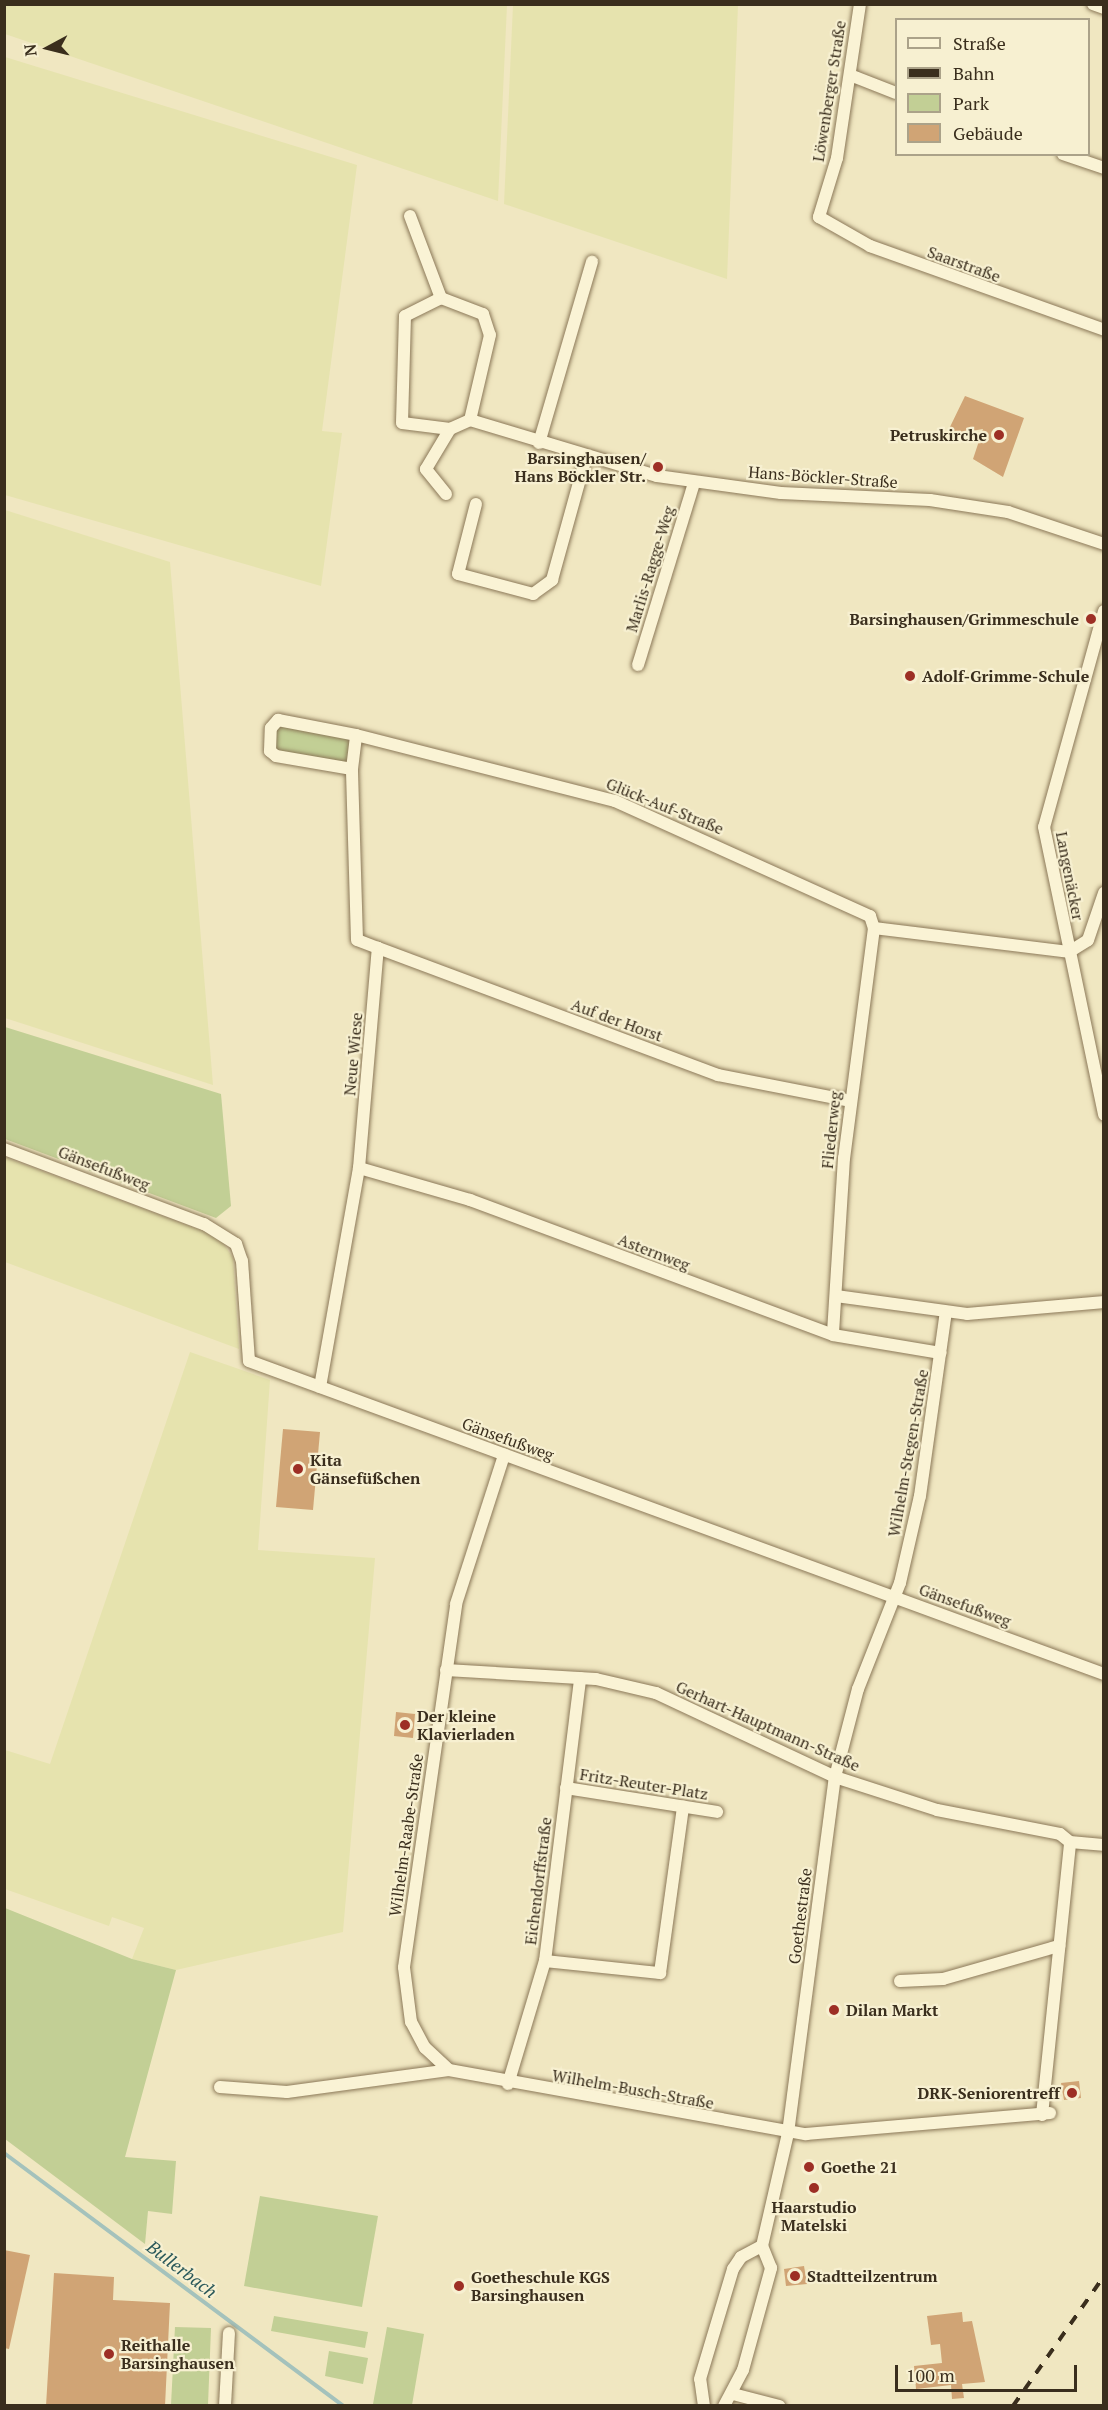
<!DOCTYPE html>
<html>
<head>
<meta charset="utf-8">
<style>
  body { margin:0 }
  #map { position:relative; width:1108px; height:2410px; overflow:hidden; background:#f0e7c1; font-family:"PT Serif",serif }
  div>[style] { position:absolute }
  .farmland>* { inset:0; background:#e6e3ae }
  .green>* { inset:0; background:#c2cf95 }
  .stream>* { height:4px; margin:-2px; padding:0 2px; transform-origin:2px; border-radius:2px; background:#a4c2bc }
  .building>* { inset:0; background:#d0a475 }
  .roads { filter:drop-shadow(0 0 2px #8b7858) drop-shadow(0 0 2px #8b7858) }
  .minor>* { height:12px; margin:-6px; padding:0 6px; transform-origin:6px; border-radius:6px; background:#faf3d5 }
  .rail>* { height:4px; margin-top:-2px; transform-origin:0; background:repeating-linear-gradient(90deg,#3a2e1d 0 10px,transparent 0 20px) }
  .dots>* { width:16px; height:16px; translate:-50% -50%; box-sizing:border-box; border:3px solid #f7f0d1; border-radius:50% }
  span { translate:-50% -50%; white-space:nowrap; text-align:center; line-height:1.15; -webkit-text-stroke:4.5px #f7f0d1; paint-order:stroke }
  .street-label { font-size:16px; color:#3a2e1d }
  .poi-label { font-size:16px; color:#3a2e1d; font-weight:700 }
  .right { translate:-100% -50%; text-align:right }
  .left { translate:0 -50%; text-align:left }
  .water-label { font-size:18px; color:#2b595a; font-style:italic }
  .frame { position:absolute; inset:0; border:6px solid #3a2e1d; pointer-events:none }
  .legend { position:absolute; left:895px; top:18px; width:195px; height:138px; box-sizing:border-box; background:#f7f0d1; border:2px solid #aba289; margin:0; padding:8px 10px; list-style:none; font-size:18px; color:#3a2e1d }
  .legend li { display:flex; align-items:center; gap:12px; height:30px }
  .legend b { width:30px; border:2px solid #aba289 }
  .north { position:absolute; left:18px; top:18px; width:60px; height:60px; -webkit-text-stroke:4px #f7f0d1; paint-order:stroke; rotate:263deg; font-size:16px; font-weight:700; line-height:24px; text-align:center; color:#3a2e1d }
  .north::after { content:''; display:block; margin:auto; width:21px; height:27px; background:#3a2e1d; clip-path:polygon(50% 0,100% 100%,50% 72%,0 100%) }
  .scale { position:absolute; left:895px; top:2365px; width:182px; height:27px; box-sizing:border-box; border:3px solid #3a2e1d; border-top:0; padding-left:8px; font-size:18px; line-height:21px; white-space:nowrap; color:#3a2e1d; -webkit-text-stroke:4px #f7f0d1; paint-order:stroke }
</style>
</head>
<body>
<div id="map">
  <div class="farmland">
    <div style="clip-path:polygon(5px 4px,507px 5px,498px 201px,5px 34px)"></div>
    <div style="clip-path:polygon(513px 5px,738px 5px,727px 279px,504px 204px)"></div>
    <div style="clip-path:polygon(5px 57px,357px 165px,322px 431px,342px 433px,321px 586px,5px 495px)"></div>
    <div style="clip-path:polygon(5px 510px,170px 562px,213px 1085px,5px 1018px)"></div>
    <div style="clip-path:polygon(4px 1157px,219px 1237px,233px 1258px,239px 1349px,5px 1262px)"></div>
    <div style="clip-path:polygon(190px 1352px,270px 1380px,258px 1550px,375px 1558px,343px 1932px,176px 1970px,132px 1959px,144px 1928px,112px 1917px,109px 1926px,5px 1889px,5px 1750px,50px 1764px)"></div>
  </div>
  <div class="green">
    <div style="clip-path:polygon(278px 720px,356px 735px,352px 769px,276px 756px,271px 728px)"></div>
    <div style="clip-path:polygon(5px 1027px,221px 1094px,231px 1206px,216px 1218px,5px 1139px)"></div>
    <div style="clip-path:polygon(5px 1908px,132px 1959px,176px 1970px,125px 2157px,176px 2161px,172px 2214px,148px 2211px,145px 2244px,5px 2139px)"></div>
    <div style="clip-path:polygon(260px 2196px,378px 2216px,362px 2307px,244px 2286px)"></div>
    <div style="clip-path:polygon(274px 2316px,368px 2332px,365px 2348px,271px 2331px)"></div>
    <div style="clip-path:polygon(175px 2327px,211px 2328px,208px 2405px,171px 2405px)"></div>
    <div style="clip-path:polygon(387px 2327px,424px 2334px,412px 2405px,373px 2404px)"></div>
    <div style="clip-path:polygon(329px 2351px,368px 2358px,363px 2384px,325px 2376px)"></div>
  </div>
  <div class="stream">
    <div style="left:4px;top:2153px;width:424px;rotate:36.7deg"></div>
  </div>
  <div class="building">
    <div style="clip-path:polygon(965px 396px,1024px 418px,1003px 477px,973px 459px,983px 429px,960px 433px,949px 429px)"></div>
    <div style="clip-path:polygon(283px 1429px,320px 1432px,313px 1510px,276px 1507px)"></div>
    <div style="clip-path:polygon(396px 1712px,415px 1714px,413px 1738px,394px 1736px)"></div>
    <div style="clip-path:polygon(1079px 2081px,1081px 2098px,1064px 2100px,1061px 2083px)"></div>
    <div style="clip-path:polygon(4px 2250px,30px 2255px,9px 2349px,4px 2348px)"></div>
    <div style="clip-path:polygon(804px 2266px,807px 2284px,786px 2286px,784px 2269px)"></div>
    <div style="clip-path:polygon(54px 2273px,114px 2277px,113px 2300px,170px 2303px,165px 2406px,46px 2406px)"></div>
    <div style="clip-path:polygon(962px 2312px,963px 2322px,972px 2321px,985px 2382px,962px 2384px,964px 2398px,952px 2399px,951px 2385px,916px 2389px,914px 2366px,942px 2363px,940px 2344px,931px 2345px,927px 2316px)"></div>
  </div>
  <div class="roads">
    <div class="minor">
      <div style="left:860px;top:4px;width:156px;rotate:98.5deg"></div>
      <div style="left:837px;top:158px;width:62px;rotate:107deg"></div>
      <div style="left:819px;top:217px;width:59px;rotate:29.6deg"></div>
      <div style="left:870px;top:246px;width:249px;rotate:19.7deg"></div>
      <div style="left:1093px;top:4px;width:12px;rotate:20deg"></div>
      <div style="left:850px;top:75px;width:49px;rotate:21.4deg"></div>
      <div style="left:1063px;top:154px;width:43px;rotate:18.9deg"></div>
      <div style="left:410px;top:216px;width:88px;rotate:69.3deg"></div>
      <div style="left:450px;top:429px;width:48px;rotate:-172.9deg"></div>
      <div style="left:402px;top:423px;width:107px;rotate:-88.4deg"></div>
      <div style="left:405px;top:316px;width:40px;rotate:-26.6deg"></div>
      <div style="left:441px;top:298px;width:45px;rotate:20.9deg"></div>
      <div style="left:483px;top:314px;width:22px;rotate:72deg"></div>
      <div style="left:490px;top:335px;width:87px;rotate:103.2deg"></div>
      <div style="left:539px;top:443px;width:189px;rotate:-73.7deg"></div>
      <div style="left:446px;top:494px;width:32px;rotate:-129deg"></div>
      <div style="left:426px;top:469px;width:47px;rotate:-59deg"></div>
      <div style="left:450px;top:429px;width:22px;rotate:-24deg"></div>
      <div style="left:470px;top:420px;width:195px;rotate:16.7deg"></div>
      <div style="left:657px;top:476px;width:125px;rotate:7.8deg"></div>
      <div style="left:781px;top:493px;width:149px;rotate:2.7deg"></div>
      <div style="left:930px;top:500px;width:79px;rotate:8.7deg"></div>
      <div style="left:1008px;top:512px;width:101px;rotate:18.4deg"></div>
      <div style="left:476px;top:504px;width:72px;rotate:104.4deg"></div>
      <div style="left:458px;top:574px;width:78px;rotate:14.9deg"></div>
      <div style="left:533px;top:594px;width:24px;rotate:-36deg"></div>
      <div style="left:552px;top:580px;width:128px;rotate:-74.5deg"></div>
      <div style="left:1104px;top:611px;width:224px;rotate:105.5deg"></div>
      <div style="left:1044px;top:827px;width:294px;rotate:78.2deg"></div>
      <div style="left:638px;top:665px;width:190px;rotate:-72.9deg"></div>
      <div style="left:352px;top:769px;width:77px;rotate:-170.3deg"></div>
      <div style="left:276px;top:756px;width:8px;rotate:-140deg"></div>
      <div style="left:270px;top:751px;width:23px;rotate:-88deg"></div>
      <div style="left:271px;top:728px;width:11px;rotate:-49deg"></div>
      <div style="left:278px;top:720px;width:79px;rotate:10.9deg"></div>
      <div style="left:356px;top:735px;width:267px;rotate:14.3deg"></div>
      <div style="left:615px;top:801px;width:280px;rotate:24.3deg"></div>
      <div style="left:870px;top:916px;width:13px;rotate:72deg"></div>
      <div style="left:874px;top:928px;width:232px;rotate:97.4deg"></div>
      <div style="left:844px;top:1158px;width:177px;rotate:93.6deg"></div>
      <div style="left:874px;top:928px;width:196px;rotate:7deg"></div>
      <div style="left:1069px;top:952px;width:22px;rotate:-32deg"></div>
      <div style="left:1088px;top:940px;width:50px;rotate:-71.2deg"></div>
      <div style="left:378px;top:948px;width:363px;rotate:20.5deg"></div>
      <div style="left:718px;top:1075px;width:135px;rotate:11.1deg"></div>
      <div style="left:4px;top:1149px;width:214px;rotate:20.6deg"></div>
      <div style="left:204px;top:1224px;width:38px;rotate:32deg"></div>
      <div style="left:236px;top:1244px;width:18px;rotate:71deg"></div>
      <div style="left:242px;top:1261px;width:100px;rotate:86deg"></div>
      <div style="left:249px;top:1361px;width:910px;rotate:20.11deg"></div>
      <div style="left:359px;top:1168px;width:116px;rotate:16.1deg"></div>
      <div style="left:470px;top:1200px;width:387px;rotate:20.4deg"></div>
      <div style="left:833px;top:1335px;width:109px;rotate:9.5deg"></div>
      <div style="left:836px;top:1296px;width:132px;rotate:7.8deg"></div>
      <div style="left:967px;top:1314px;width:138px;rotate:-5deg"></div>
      <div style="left:320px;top:1387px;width:222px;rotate:-79.9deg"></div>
      <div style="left:359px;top:1168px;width:221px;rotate:-85.1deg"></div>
      <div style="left:378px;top:948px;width:22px;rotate:-159deg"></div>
      <div style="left:357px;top:940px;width:171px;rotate:-91.7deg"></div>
      <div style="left:352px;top:769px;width:34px;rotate:-83deg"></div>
      <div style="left:446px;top:1670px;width:150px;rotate:3.4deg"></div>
      <div style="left:596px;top:1679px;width:62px;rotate:13.1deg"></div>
      <div style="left:656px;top:1693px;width:198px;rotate:25.1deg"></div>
      <div style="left:835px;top:1777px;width:107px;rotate:17.9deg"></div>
      <div style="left:937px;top:1810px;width:125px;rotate:11deg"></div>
      <div style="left:1060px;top:1834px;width:13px;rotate:39deg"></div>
      <div style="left:566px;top:1788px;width:153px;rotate:9deg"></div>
      <div style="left:545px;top:1961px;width:116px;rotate:6deg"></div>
      <div style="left:660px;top:1973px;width:168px;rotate:-82.1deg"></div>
      <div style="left:900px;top:1981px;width:43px;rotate:-2.7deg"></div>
      <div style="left:943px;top:1979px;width:121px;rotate:-15.9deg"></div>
      <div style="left:449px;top:2070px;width:33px;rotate:-137deg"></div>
      <div style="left:425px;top:2048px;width:30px;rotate:-118deg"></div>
      <div style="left:411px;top:2022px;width:55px;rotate:-97.3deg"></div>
      <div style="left:404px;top:1967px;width:367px;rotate:-81.8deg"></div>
      <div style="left:456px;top:1604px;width:157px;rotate:-72.1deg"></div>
      <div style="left:508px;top:2084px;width:128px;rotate:-73.3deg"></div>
      <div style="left:545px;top:1961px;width:285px;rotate:-82.9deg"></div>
      <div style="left:220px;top:2087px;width:67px;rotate:4.3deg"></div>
      <div style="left:287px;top:2092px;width:163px;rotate:-7.7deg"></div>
      <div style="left:449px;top:2070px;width:363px;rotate:10.2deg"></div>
      <div style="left:806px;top:2134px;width:245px;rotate:-4.9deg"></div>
      <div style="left:1042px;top:2115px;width:274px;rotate:-84.1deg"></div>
      <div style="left:1070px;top:1842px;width:33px;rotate:5deg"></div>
      <div style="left:733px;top:2394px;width:48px;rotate:14.6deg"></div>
      <div style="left:225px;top:2406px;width:73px;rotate:-86.9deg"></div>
      <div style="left:704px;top:2406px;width:27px;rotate:-98deg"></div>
      <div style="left:700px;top:2379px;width:115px;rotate:-73.3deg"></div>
      <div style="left:733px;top:2269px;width:14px;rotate:-56deg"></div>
      <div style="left:741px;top:2257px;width:24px;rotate:-28deg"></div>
      <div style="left:724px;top:2406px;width:41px;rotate:-62.2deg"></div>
      <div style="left:743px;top:2370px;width:106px;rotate:-74.6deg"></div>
      <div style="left:771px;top:2268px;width:24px;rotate:-112deg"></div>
      <div style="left:762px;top:2246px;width:116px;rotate:-77deg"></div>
      <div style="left:788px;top:2133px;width:359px;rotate:-82.5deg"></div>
      <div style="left:835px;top:1777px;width:91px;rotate:-75.4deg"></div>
      <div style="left:858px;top:1689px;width:114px;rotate:-68.4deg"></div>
      <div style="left:900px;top:1583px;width:89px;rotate:-77.1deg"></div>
      <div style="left:920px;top:1496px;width:186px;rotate:-82deg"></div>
    </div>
  </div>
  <div class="rail">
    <div style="left:1013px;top:2406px;width:159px;rotate:-55deg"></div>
  </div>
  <div class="dots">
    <div style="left:999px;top:435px;background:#9d2f25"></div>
    <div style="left:658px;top:467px;background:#9d2f25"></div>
    <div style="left:1091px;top:619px;background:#9d2f25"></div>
    <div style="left:910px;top:676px;background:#9d2f25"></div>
    <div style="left:298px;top:1469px;background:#9d2f25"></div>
    <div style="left:405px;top:1725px;background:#9d2f25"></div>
    <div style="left:834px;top:2010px;background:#9d2f25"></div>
    <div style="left:1072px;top:2093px;background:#9d2f25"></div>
    <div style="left:809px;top:2167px;background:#9d2f25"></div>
    <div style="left:814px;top:2188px;background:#9d2f25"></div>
    <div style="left:795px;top:2276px;background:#9d2f25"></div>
    <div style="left:459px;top:2286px;background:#9d2f25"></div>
    <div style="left:109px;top:2354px;background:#9d2f25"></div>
  </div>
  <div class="street-label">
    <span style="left:829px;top:91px;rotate:-81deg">Löwenberger Straße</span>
    <span style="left:964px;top:264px;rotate:20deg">Saarstraße</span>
    <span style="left:823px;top:477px;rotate:4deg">Hans-Böckler-Straße</span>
    <span style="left:650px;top:569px;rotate:-73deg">Marlis-Ragge-Weg</span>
    <span style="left:665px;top:806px;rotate:22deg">Glück-Auf-Straße</span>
    <span style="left:1070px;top:876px;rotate:79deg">Langenäcker</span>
    <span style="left:617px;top:1020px;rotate:20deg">Auf der Horst</span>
    <span style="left:353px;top:1054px;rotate:-85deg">Neue Wiese</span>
    <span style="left:831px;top:1130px;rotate:-84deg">Fliederweg</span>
    <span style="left:104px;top:1168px;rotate:21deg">Gänsefußweg</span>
    <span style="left:654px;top:1252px;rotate:21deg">Asternweg</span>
    <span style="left:508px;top:1439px;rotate:20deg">Gänsefußweg</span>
    <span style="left:908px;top:1453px;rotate:-80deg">Wilhelm-Stegen-Straße</span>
    <span style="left:965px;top:1605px;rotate:20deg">Gänsefußweg</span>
    <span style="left:768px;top:1726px;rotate:24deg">Gerhart-Hauptmann-Straße</span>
    <span style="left:644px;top:1784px;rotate:9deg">Fritz-Reuter-Platz</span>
    <span style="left:406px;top:1835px;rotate:-82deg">Wilhelm-Raabe-Straße</span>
    <span style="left:538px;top:1881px;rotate:-83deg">Eichendorffstraße</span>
    <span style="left:800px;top:1916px;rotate:-83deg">Goethestraße</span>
    <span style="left:633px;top:2089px;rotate:10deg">Wilhelm-Busch-Straße</span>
  </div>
  <div class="poi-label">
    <span class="right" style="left:987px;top:435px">Petruskirche</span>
    <span class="right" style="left:646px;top:467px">Barsinghausen/<br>Hans Böckler Str.</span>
    <span class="right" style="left:1079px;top:619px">Barsinghausen/Grimmeschule</span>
    <span class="left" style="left:922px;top:676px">Adolf-Grimme-Schule</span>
    <span class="left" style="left:310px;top:1469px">Kita<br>Gänsefüßchen</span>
    <span class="left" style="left:417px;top:1725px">Der kleine<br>Klavierladen</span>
    <span class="left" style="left:846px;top:2010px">Dilan Markt</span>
    <span class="right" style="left:1060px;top:2093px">DRK-Seniorentreff</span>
    <span class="left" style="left:821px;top:2167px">Goethe 21</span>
    <span style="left:814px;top:2216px">Haarstudio<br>Matelski</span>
    <span class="left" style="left:807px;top:2276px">Stadtteilzentrum</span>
    <span class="left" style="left:471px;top:2286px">Goetheschule KGS<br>Barsinghausen</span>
    <span class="left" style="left:121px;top:2354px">Reithalle<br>Barsinghausen</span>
  </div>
  <div class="water-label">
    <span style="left:182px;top:2269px;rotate:37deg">Bullerbach</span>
  </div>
  <div class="frame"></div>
  <ul class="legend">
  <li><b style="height:8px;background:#faf3d5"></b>Straße</li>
  <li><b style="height:8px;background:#3a2e1d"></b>Bahn</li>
  <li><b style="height:16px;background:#c2cf95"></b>Park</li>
  <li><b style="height:16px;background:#d0a475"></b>Gebäude</li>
  </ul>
  <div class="north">N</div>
  <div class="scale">100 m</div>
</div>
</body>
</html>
